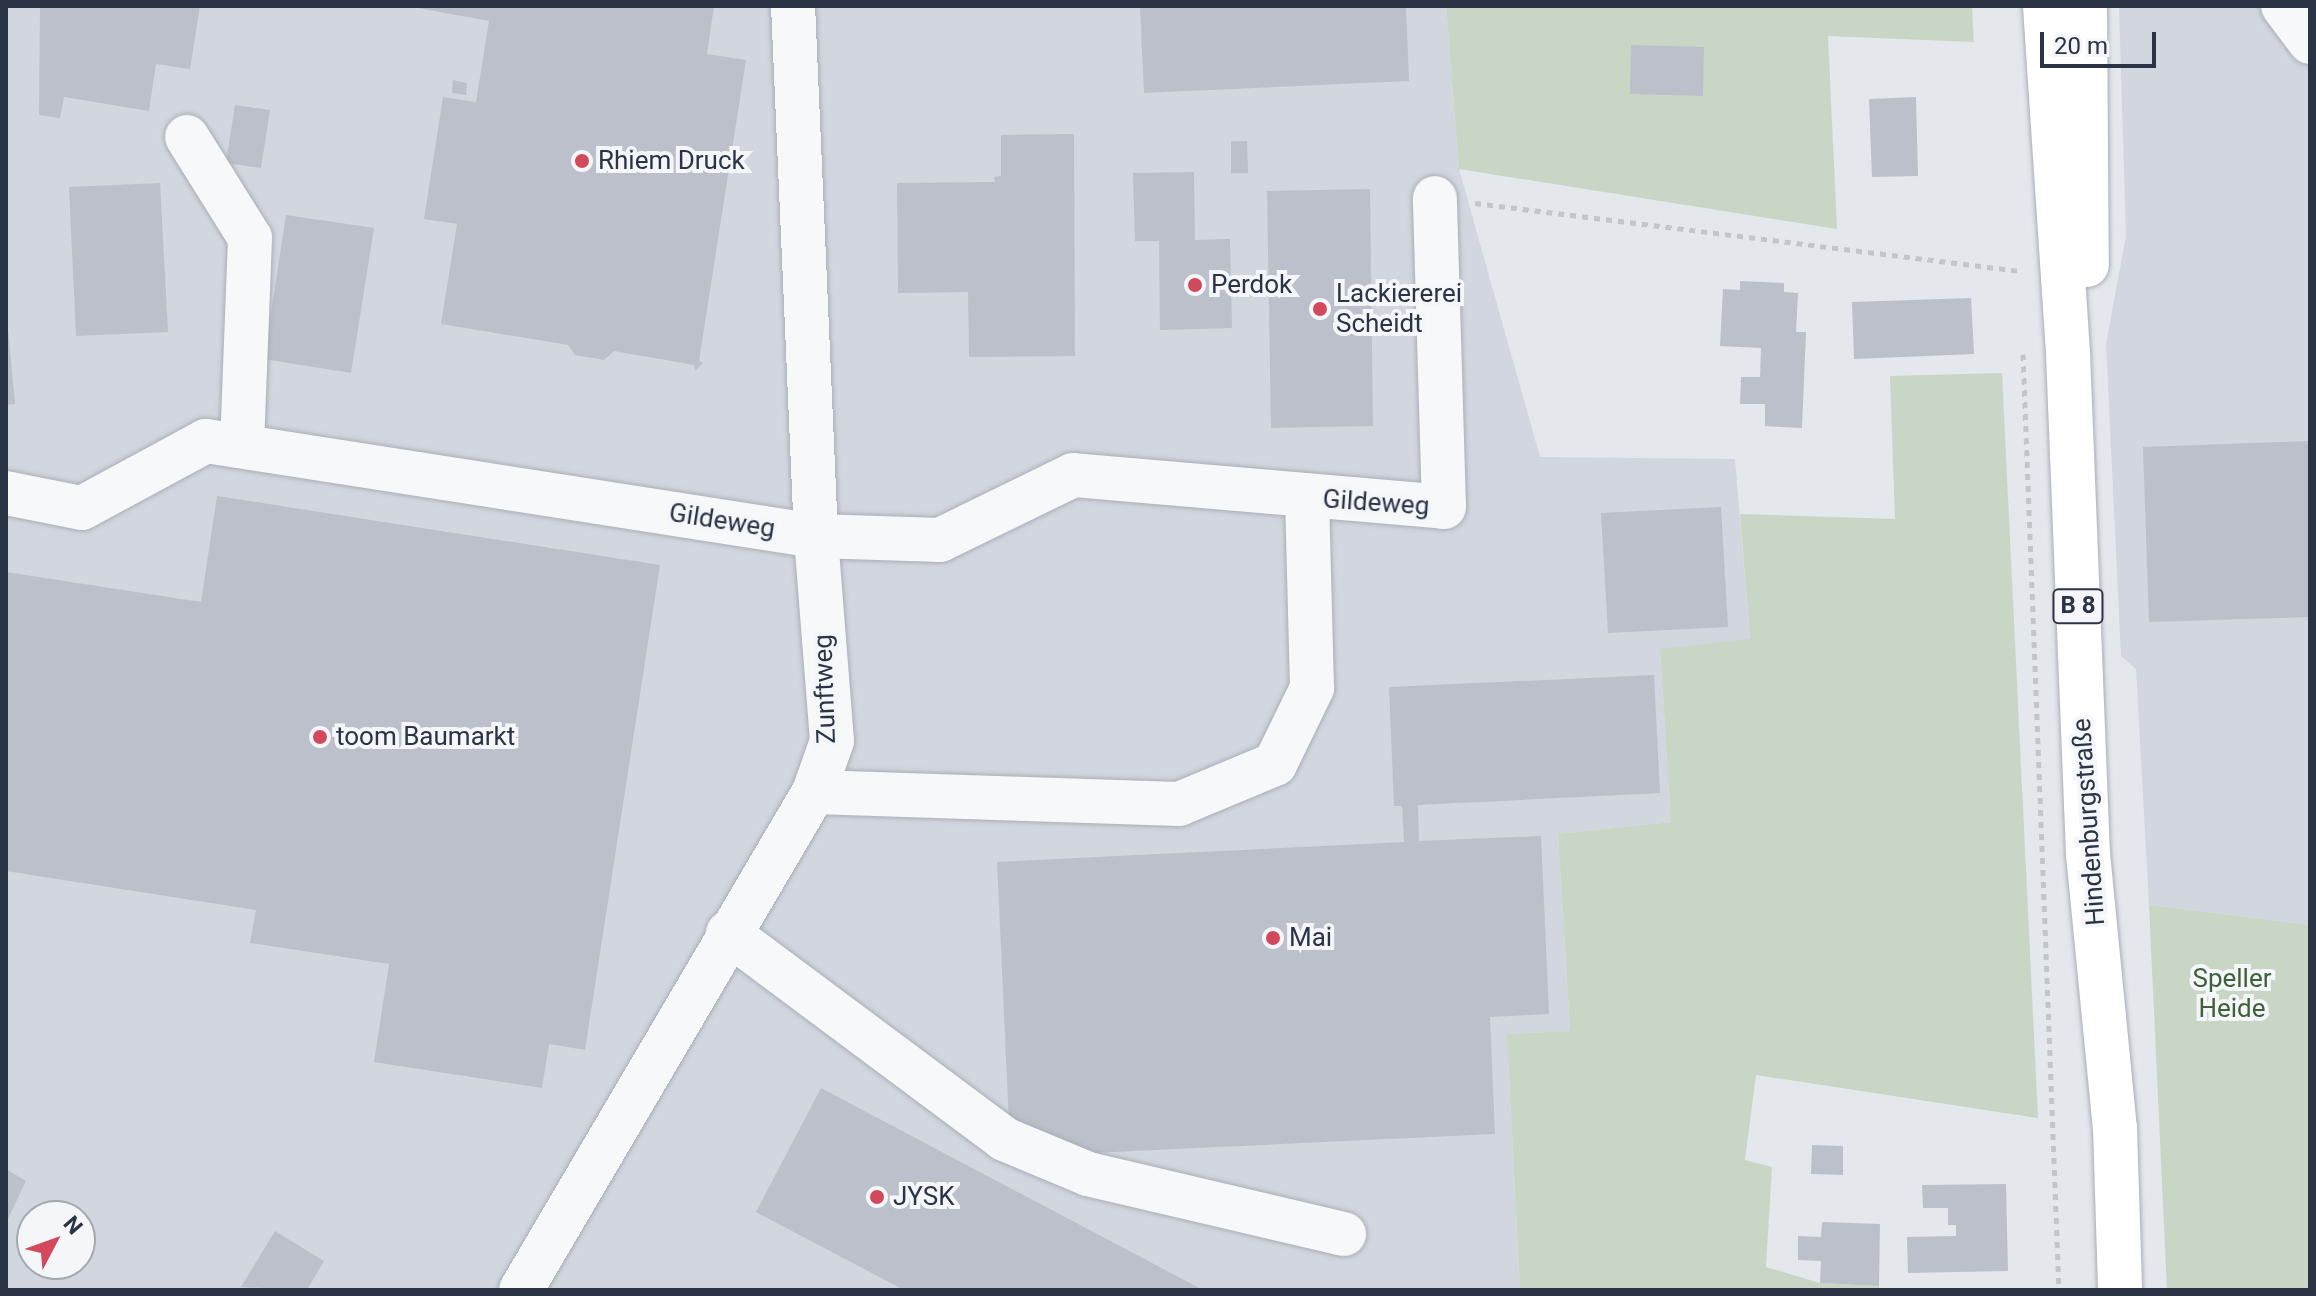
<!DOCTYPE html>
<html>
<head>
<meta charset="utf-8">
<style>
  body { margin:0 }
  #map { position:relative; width:2316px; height:1296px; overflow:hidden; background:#e4e7ec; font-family:Roboto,sans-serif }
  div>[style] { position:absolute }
  .built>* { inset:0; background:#d2d6de }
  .green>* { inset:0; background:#c9d6c5 }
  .building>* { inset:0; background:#bbc0ca }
  .path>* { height:5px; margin-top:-2.5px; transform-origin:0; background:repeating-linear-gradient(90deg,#c2c5cb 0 6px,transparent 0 12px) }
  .roads { filter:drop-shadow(0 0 2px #a9aeb7) drop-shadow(0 0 2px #a9aeb7) }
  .minor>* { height:44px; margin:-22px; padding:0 22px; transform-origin:22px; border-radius:22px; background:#f7f8fa }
  .major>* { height:44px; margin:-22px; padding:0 22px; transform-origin:22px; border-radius:22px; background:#fff }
  .dots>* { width:22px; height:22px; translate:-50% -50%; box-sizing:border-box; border:4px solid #f4f6f9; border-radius:50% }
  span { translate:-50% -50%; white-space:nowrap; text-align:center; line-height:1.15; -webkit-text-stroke:8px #f4f6f9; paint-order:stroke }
  .shield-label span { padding:2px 6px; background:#f4f6f9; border:2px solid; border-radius:6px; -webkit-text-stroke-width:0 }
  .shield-label { font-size:24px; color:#2b3445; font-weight:700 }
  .poi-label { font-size:26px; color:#2b3445 }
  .left { translate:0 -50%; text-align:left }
  .street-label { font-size:26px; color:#2b3445 }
  .park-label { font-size:26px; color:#3f6138 }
  .frame { position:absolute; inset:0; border:8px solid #2b3445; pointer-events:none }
  .north { position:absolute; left:16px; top:1200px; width:80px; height:80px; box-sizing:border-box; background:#f4f6f9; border:2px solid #a4a8b1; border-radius:50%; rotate:49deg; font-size:22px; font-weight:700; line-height:32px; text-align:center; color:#2b3445 }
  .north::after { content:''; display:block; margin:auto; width:28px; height:36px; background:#d1495b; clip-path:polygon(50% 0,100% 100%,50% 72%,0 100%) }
  .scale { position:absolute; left:2040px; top:32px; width:116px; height:36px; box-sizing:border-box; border:4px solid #2b3445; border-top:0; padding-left:10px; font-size:24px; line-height:28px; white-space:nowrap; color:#2b3445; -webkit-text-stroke:6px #f4f6f9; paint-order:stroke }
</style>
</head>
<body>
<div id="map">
  <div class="built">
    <div style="clip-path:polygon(evenodd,6px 6px,1446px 6px,1459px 169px,1540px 457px,1735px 459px,1750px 640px,1660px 650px,1671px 822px,1558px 834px,1570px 1031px,1507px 1034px,1520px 1290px,6px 1290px,6px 6px,32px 1216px,80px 1216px,80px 1264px,32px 1264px,32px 1216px)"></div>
    <div style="clip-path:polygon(2119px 6px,2270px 6px,2310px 59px,2310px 925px,2149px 905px,2136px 669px,2121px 656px,2106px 344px,2126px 236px)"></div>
  </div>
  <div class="green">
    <div style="clip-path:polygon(1446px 6px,1972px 6px,1974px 42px,1828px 36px,1837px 229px,1459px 169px)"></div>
    <div style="clip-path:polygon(2002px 373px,2038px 1118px,1756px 1075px,1745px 1160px,1772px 1167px,1766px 1267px,1820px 1283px,1879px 1286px,1879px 1290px,1520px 1290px,1507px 1034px,1570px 1031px,1558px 834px,1671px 822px,1660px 649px,1750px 639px,1740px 514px,1895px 519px,1890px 376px)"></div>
    <div style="clip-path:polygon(2149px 905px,2310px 925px,2310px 1290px,2167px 1290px)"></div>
  </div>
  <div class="building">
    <div style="clip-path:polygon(40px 6px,200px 6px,190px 69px,156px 64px,149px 111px,64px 97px,60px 118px,39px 115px)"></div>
    <div style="clip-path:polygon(407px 6px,714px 6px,707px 54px,746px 60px,699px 361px,703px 363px,695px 371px,694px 365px,614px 351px,604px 360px,575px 355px,568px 345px,441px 324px,457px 224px,424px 219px,443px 97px,476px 102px,489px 21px)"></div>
    <div style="clip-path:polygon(1140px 6px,1406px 6px,1409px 81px,1144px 93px)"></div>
    <div style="clip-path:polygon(1631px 45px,1704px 47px,1703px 96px,1630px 94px)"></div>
    <div style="clip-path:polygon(453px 80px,467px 83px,466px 95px,452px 93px)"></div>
    <div style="clip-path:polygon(1916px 97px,1918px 176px,1872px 177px,1869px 99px)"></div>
    <div style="clip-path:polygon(235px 105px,270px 110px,261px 168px,226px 163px)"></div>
    <div style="clip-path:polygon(1074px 134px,1075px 356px,969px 357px,968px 292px,898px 293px,897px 183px,995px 182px,994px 177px,1001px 176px,1001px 135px)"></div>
    <div style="clip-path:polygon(1231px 141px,1247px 141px,1248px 173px,1231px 173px)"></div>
    <div style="clip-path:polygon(1194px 172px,1195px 240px,1230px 239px,1232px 328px,1160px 330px,1159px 241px,1135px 241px,1133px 173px)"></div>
    <div style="clip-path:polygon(160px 183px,168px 332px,76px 336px,69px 187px)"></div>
    <div style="clip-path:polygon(1370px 189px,1373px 426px,1271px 428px,1267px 191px)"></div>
    <div style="clip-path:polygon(286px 215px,374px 228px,351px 373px,264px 359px)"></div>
    <div style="clip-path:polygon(1740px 281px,1784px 283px,1784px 292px,1798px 293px,1796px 332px,1806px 332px,1802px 428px,1765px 426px,1765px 404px,1740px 404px,1741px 377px,1760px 377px,1761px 348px,1720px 346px,1723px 289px,1740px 290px)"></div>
    <div style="clip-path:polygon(1971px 298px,1974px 354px,1854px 359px,1852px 302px)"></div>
    <div style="clip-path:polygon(6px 307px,15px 404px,6px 405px)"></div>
    <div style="clip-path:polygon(2310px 441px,2310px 617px,2149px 622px,2143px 447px)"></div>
    <div style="clip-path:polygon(217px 496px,660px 565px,585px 1050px,549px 1044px,542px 1088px,374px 1062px,389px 964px,250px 943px,256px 910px,6px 871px,6px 572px,201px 602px)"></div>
    <div style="clip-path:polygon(1721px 507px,1728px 627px,1608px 633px,1601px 513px)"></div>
    <div style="clip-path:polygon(1654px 675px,1660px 793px,1418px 805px,1419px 841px,1541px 836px,1549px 1014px,1490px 1017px,1495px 1134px,1070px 1154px,1009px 1123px,997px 862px,1404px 842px,1402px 806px,1394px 806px,1389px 687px)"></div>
    <div style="clip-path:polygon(821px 1088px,1203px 1290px,904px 1290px,756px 1212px)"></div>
    <div style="clip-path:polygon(1812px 1145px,1843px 1146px,1843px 1175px,1811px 1174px)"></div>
    <div style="clip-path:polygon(6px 1169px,26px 1181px,6px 1223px)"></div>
    <div style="clip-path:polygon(2006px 1184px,2008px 1271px,1908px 1273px,1907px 1237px,1956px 1236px,1956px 1225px,1948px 1225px,1948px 1208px,1923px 1208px,1922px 1185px)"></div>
    <div style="clip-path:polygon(1822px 1222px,1880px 1224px,1879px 1286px,1820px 1283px,1821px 1261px,1798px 1260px,1798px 1236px,1821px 1237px)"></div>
    <div style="clip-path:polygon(275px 1231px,324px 1261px,307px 1290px,241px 1287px)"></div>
  </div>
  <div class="path">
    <div style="left:1475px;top:203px;width:549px;rotate:7.11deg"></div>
    <div style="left:2023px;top:354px;width:937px;rotate:87.8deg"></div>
  </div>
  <div class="roads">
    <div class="minor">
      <div style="left:2283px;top:6px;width:45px;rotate:53.1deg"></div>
      <div style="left:187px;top:137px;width:119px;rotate:58deg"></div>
      <div style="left:250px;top:238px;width:208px;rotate:92.2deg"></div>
      <div style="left:6px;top:493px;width:77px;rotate:11.2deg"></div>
      <div style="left:82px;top:508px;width:141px;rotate:-28.4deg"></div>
      <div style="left:206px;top:441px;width:617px;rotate:8.85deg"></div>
      <div style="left:816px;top:536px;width:124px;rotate:1.8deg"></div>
      <div style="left:940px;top:540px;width:148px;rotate:-26deg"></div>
      <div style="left:1073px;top:475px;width:372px;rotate:4.9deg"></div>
      <div style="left:1444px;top:507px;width:309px;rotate:-91.7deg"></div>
      <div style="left:814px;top:792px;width:365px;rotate:1.9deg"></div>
      <div style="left:1179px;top:804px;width:104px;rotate:-22.6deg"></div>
      <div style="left:1275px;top:764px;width:85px;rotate:-64deg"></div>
      <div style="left:1312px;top:688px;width:190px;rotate:-91.5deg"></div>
      <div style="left:728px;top:933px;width:344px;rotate:36.7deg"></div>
      <div style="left:1004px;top:1139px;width:91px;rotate:22.6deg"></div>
      <div style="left:1088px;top:1174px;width:263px;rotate:13.2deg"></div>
      <div style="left:521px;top:1290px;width:578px;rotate:-59.53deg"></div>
      <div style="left:814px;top:792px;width:54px;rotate:-70.6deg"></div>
      <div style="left:832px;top:741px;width:206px;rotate:-94.5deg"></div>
      <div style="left:816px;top:536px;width:530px;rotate:-92.48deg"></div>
    </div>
    <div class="major">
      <div style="left:2045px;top:6px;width:349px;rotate:86.2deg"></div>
      <div style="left:2068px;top:354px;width:500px;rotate:87.71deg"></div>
      <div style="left:2088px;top:854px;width:275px;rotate:84.4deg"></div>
      <div style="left:2115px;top:1128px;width:162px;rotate:88.2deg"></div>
      <div style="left:2085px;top:6px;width:259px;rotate:89.6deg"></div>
    </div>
  </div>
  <div class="dots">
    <div style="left:582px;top:161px;background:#d1495b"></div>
    <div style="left:1195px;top:285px;background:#d1495b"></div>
    <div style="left:1320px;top:309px;background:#d1495b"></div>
    <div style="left:320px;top:737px;background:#d1495b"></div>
    <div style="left:1273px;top:938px;background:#d1495b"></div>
    <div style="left:877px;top:1197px;background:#d1495b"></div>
  </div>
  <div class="shield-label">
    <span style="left:2078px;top:606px">B 8</span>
  </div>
  <div class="poi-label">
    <span class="left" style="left:598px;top:161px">Rhiem Druck</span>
    <span class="left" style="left:1211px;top:285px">Perdok</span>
    <span class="left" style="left:1336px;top:309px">Lackiererei<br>Scheidt</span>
    <span class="left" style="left:336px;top:737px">toom Baumarkt</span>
    <span class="left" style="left:1289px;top:938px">Mai</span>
    <span class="left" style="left:893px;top:1197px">JYSK</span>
  </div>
  <div class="street-label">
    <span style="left:1376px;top:503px;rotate:4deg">Gildeweg</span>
    <span style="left:722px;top:521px;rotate:9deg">Gildeweg</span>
    <span style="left:825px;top:689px;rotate:-92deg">Zunftweg</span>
    <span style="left:2089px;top:822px;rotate:-94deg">Hindenburgstraße</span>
  </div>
  <div class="park-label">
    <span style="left:2232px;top:994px">Speller<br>Heide</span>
  </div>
  <div class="frame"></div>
  <div class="north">N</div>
  <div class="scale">20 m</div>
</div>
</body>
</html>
